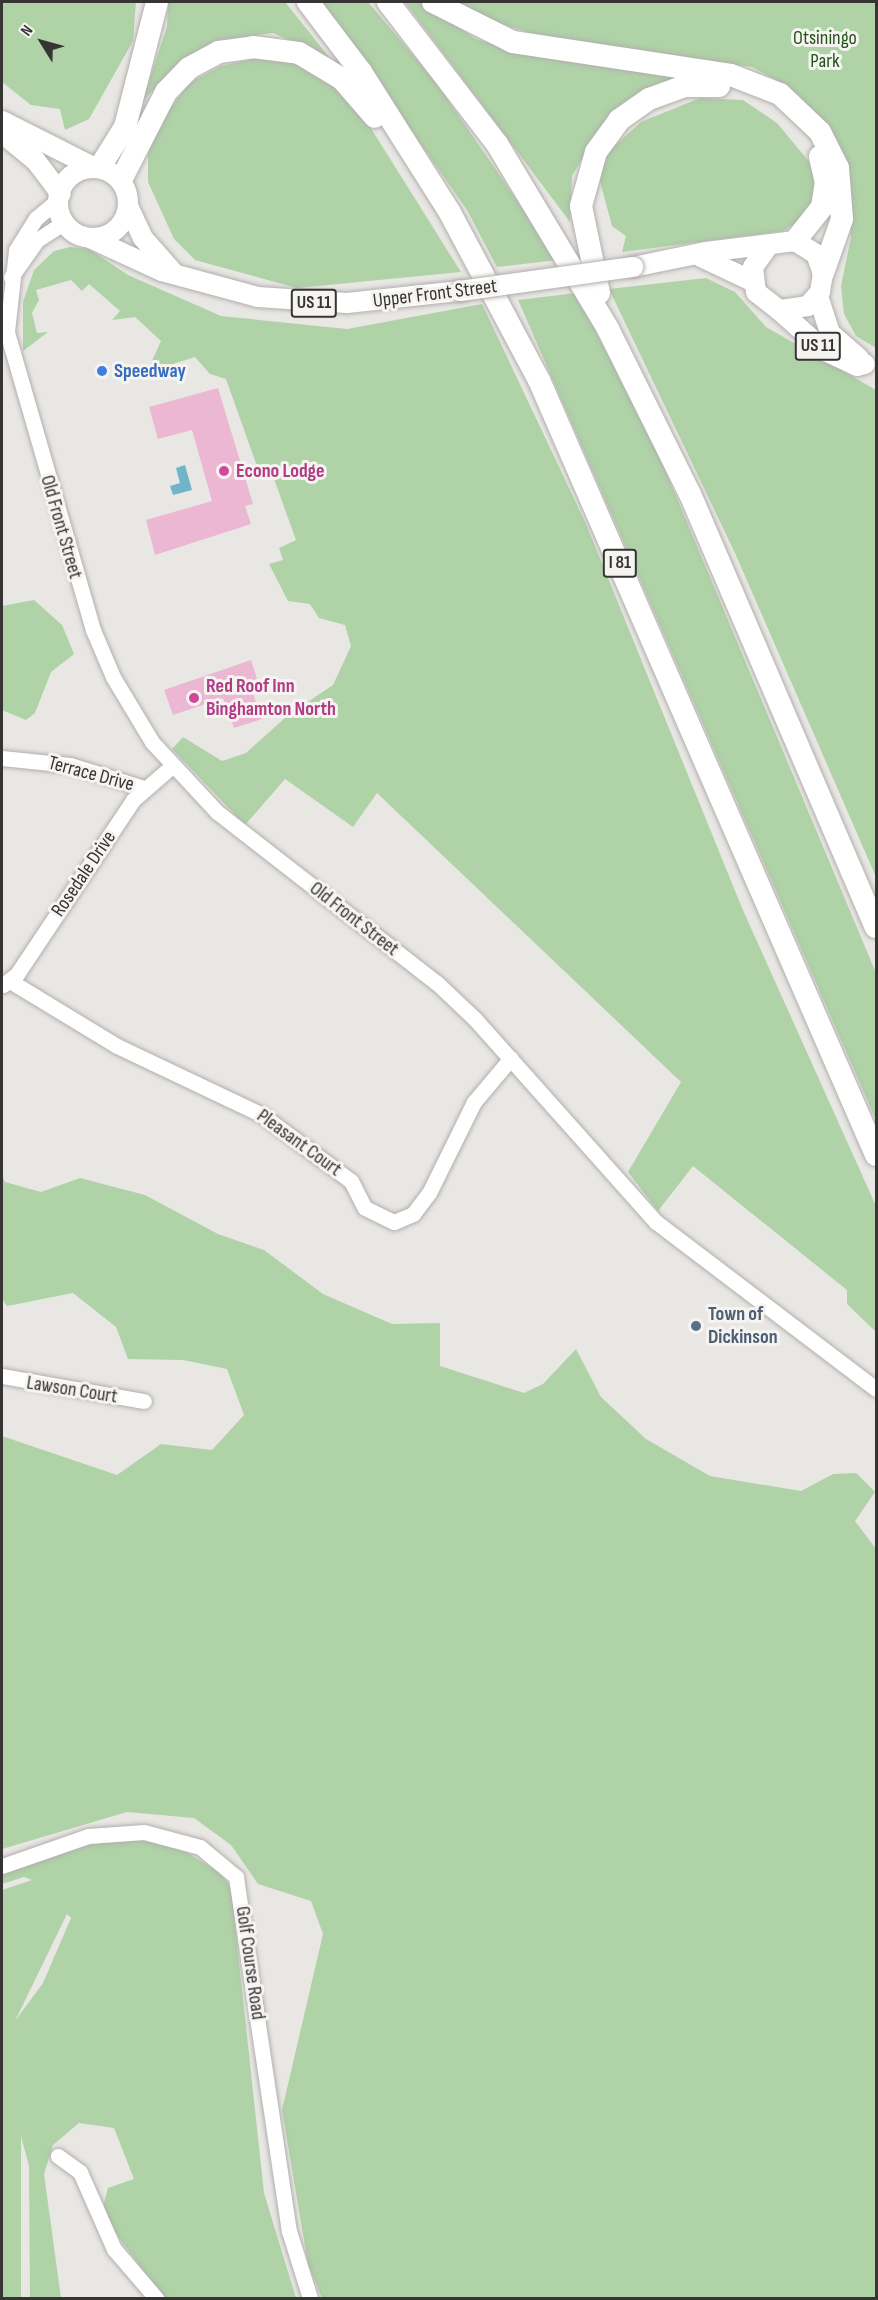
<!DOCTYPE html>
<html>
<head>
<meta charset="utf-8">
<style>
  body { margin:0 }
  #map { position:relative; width:878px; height:2300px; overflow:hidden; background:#e9e7e4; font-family:"Sofia Sans Condensed",sans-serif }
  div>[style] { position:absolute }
  .green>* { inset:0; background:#afd2a7 }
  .water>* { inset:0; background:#72b4c7 }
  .building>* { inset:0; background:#ecb7d3 }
  .roads { filter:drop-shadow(0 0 2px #b1afac) drop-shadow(0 0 2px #b1afac) }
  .minor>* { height:15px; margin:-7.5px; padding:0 7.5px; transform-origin:7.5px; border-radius:7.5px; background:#fff }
  .major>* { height:20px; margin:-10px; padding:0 10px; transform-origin:10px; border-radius:10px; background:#fff }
  .major>.ring { margin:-10px; padding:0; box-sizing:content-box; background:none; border:20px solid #fff; border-radius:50% }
  .highway>* { height:22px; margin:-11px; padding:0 11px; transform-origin:11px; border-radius:11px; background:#fff }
  .bridges { filter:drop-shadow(0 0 2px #b1afac) drop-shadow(0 0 2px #b1afac) }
  .major-bridge>* { height:20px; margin:-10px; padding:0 10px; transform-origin:10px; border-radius:10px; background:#fff }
  .dots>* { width:16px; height:16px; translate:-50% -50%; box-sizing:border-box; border:3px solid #f6f4f1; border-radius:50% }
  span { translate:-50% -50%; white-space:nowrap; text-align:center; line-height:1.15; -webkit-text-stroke:6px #f6f4f1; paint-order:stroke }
  .shield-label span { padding:2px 4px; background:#f6f4f1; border:2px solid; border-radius:4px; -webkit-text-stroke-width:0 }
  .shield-label { font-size:18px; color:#363534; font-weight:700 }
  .park-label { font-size:20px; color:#235218 }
  .street-label { font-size:20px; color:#363534 }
  .shop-label { font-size:20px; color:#366cbe; font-weight:700 }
  .left { translate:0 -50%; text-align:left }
  .hotel-label { font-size:20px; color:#b23c85; font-weight:700 }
  .service-label { font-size:20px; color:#4e5e75; font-weight:700 }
  .frame { position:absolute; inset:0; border:3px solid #363534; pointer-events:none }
  .north { position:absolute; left:12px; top:12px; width:60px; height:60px; -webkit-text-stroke:4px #f6f4f1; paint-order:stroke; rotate:307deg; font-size:16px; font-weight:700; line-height:24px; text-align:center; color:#363534 }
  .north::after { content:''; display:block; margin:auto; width:21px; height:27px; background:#363534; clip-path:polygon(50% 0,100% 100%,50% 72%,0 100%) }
</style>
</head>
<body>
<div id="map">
  <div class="green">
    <div style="clip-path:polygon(2px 2px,136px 2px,133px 41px,89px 119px,65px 130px,60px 109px,31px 105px,2px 82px)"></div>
    <div style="clip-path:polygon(168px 2px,285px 2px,329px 57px,273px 33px,214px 41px,179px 62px,142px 102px,167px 27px)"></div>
    <div style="clip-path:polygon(321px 2px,368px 2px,434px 80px,558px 260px,497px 267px,467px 210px)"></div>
    <div style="clip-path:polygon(405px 2px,420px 2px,476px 39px,529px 55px,686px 78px,600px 128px,572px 176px,570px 222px)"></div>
    <div style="clip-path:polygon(456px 2px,876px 2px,876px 348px,856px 336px,844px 314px,841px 286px,851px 237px,843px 156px,822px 118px,787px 86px,752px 67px,562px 42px,490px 21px)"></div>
    <div style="clip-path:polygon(256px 58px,290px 62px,324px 77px,362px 114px,461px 272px,297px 288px,195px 260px,174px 239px,148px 182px,148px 153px,159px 124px,189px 83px,221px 66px)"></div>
    <div style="clip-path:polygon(700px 98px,743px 100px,777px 123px,811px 164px,819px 195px,807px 216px,783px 231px,622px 252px,626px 236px,612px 226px,597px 170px,609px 151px,641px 122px)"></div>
    <div style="clip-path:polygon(70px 247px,89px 249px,128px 275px,221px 316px,347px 329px,482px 304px,586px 524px,742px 908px,876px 1206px,876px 1332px,847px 1304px,847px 1290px,693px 1166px,658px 1211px,628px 1172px,681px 1082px,377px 793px,353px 827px,285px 779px,245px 825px,172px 749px,183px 737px,222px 761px,246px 753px,287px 716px,333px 685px,351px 646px,345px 625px,319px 618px,310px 604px,288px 601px,269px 564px,283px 560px,279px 548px,296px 540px,269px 465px,258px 469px,226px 379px,210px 374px,195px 357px,147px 372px,161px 341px,135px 317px,112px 320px,120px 311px,89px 284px,82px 291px,71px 280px,36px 290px,39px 300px,32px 313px,37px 333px,48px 332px,23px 351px,23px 302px,34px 270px,54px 251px)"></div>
    <div style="clip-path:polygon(706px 278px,735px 292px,766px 327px,876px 390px,876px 877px,735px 553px,609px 289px)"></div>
    <div style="clip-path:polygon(576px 293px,655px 446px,876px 973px,876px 1120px,518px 300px)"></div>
    <div style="clip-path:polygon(34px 600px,62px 625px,74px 654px,51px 672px,35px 713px,26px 720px,2px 710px,2px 606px)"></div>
    <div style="clip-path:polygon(2px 1175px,5px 1182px,41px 1192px,80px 1178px,145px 1195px,218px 1234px,264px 1250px,323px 1294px,392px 1324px,440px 1323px,440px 1366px,524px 1393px,543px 1384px,576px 1349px,601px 1397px,646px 1439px,710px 1476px,801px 1491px,833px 1474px,856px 1473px,875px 1492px,855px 1521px,876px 1549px,876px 2298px,322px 2298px,308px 2264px,282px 2110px,323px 1934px,311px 1901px,258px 1884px,231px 1845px,194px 1818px,127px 1812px,2px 1849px,2px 1436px,117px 1475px,161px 1444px,212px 1450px,244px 1415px,227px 1369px,183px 1360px,128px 1359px,116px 1327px,73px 1293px,7px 1306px,2px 1299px)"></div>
    <div style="clip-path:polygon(evenodd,136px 1839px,183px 1850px,220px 1873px,231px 1888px,264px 2193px,296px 2298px,164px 2298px,101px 2214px,108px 2188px,134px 2179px,114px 2128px,79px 2123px,53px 2145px,44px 2174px,61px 2298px,30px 2298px,29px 2166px,21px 2136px,21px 2298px,2px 2298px,2px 1890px,32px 1880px,24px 1877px,2px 1884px,2px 1872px,68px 1847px,136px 1839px,67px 1914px,71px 1918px,43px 1983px,15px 2021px,67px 1914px)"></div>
  </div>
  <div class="water">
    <div style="clip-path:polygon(185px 465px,192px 490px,173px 495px,170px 486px,180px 483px,176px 468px)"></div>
  </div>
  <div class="building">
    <div style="clip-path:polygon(218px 388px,253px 504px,245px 506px,251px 524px,155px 555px,146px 520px,212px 501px,192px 430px,158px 439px,149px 407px)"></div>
    <div style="clip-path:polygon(251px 660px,257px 679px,249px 682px,262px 719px,234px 728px,223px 698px,173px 715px,164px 690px)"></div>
  </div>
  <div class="roads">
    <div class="minor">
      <div style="left:59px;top:199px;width:30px;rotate:140deg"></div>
      <div style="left:36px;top:218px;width:38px;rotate:122deg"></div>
      <div style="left:16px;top:250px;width:82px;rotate:96.3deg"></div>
      <div style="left:7px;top:332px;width:310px;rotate:73.9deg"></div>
      <div style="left:93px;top:630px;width:51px;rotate:66.9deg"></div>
      <div style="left:113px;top:677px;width:76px;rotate:59deg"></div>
      <div style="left:152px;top:742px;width:96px;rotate:47.1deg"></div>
      <div style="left:217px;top:812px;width:279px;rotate:37.9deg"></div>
      <div style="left:437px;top:983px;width:52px;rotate:43.5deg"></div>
      <div style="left:475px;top:1019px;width:272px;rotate:48.3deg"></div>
      <div style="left:656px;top:1222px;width:276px;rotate:37.2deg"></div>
      <div style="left:11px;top:277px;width:45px;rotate:-54.9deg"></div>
      <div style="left:37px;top:240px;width:30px;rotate:-33deg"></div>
      <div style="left:2px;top:758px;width:68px;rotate:5.9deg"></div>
      <div style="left:70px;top:765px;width:77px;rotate:17.3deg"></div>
      <div style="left:10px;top:981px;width:125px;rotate:31.3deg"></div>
      <div style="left:117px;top:1046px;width:161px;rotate:25.4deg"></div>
      <div style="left:262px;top:1115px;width:111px;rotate:36.6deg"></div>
      <div style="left:351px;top:1181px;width:30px;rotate:63deg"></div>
      <div style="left:365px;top:1208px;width:32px;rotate:26deg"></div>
      <div style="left:394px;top:1222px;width:21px;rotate:-23deg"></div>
      <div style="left:413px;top:1214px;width:26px;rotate:-53deg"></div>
      <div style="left:429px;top:1193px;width:102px;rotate:-63.7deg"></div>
      <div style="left:474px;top:1102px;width:57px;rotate:-49.9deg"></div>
      <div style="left:3px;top:985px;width:18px;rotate:-38deg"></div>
      <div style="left:17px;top:974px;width:209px;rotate:-56.3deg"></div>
      <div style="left:133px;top:800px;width:52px;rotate:-41.1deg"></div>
      <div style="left:2px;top:1376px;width:144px;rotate:10deg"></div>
      <div style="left:2px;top:1866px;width:91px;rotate:-19.2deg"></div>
      <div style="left:88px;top:1836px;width:56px;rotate:-4.1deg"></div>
      <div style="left:144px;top:1832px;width:58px;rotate:15deg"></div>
      <div style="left:200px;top:1847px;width:47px;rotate:39.8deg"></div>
      <div style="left:236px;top:1877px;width:358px;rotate:81.5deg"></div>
      <div style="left:289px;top:2231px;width:70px;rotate:72.6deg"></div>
      <div style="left:58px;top:2156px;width:27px;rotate:36deg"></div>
      <div style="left:80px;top:2172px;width:84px;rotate:66.2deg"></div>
      <div style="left:114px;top:2249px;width:65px;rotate:49.4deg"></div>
    </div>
    <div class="major">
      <div style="left:2px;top:121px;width:102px;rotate:26.8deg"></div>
      <div style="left:2px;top:133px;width:44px;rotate:39.5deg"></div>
      <div style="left:36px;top:161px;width:41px;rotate:52.9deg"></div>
      <div class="ring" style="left:58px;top:168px;width:50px;height:50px"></div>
      <div style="left:128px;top:206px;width:35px;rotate:65deg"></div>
      <div style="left:143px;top:238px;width:44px;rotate:48.7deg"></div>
      <div style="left:92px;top:239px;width:77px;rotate:24.6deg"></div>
      <div style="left:162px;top:271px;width:99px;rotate:15.2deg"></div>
      <div style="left:258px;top:297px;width:89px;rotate:3.9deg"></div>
      <div style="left:347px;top:303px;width:114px;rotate:-6.1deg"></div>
      <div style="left:701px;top:257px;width:56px;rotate:25.2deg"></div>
      <div style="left:633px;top:267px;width:75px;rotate:-11.6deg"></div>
      <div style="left:706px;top:252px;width:90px;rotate:-7deg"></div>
      <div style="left:795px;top:241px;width:25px;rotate:32deg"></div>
      <div style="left:816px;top:254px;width:20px;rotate:70deg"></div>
      <div style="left:823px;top:273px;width:19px;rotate:99deg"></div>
      <div style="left:820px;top:292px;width:18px;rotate:131deg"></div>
      <div style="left:808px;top:306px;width:29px;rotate:172deg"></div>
      <div style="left:779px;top:310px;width:29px;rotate:-142deg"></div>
      <div style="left:756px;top:292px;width:25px;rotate:-97deg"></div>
      <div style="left:753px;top:267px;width:27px;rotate:-54deg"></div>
      <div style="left:818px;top:296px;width:39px;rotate:72deg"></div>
      <div style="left:830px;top:333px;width:38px;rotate:41deg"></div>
      <div style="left:779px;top:310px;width:62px;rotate:41.7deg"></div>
      <div style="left:825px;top:351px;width:35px;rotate:25deg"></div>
      <div style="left:857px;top:366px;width:8px;rotate:-14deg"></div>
    </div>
    <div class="highway">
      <div style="left:308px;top:2px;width:88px;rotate:52.9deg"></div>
      <div style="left:361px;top:72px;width:165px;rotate:57.7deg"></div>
      <div style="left:449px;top:211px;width:191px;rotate:62deg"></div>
      <div style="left:539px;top:380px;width:845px;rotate:66.5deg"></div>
      <div style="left:388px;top:2px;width:179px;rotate:52.5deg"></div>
      <div style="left:497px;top:144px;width:216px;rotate:59deg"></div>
      <div style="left:608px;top:329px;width:184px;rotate:63.6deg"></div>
      <div style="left:690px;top:494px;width:471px;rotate:66.8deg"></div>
      <div style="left:433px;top:2px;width:89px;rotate:26.6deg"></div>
      <div style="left:513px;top:42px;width:220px;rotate:8.6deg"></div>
      <div style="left:731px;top:75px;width:53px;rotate:21.2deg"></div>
      <div style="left:780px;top:94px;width:55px;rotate:43.5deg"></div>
      <div style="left:820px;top:132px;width:40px;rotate:63.4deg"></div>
      <div style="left:838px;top:168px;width:51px;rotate:85.5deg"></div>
      <div style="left:842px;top:219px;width:57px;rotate:109.4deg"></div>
      <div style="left:100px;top:167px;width:47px;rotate:-58deg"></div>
      <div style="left:125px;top:127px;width:129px;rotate:-75.6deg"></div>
      <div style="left:122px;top:178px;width:97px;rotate:-62.9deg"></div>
      <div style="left:166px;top:92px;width:33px;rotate:-46deg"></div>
      <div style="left:189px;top:68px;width:34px;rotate:-28deg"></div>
      <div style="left:219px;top:52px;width:34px;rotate:-8deg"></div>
      <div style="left:253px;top:47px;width:46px;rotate:7.4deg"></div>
      <div style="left:299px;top:53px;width:50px;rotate:31.2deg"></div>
      <div style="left:342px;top:79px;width:50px;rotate:49deg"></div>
      <div style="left:795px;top:241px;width:43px;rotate:-51.5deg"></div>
      <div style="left:822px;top:207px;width:24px;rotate:-81deg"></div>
      <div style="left:826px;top:183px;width:27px;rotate:-103deg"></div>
      <div style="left:599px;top:293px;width:89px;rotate:-101.7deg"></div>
      <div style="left:581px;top:206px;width:56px;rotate:-74.5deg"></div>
      <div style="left:596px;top:152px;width:39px;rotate:-54deg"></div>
      <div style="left:619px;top:120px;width:37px;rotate:-35deg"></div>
      <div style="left:649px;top:99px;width:37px;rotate:-20deg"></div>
      <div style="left:684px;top:86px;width:35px"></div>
    </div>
  </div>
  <div class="bridges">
    <div class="major-bridge">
      <div style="left:460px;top:291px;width:175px;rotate:-7.9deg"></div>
    </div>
  </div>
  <div class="dots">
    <div style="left:102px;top:371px;background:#3f7fe0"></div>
    <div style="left:224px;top:471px;background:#d1479c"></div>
    <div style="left:194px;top:698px;background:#d1479c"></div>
    <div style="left:696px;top:1326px;background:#5c6f8a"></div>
  </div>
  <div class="shield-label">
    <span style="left:314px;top:303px">US 11</span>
    <span style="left:818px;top:346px">US 11</span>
    <span style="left:620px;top:563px">I 81</span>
  </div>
  <div class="park-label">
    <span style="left:825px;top:50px">Otsiningo<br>Park</span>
  </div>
  <div class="street-label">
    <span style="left:435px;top:294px;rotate:-7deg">Upper Front Street</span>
    <span style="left:61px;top:527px;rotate:74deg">Old Front Street</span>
    <span style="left:91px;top:774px;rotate:15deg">Terrace Drive</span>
    <span style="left:84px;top:874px;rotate:-56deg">Rosedale Drive</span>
    <span style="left:354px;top:919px;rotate:38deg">Old Front Street</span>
    <span style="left:299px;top:1143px;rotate:36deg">Pleasant Court</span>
    <span style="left:72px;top:1390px;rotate:9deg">Lawson Court</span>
    <span style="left:250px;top:1963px;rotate:82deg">Golf Course Road</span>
  </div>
  <div class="shop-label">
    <span class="left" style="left:114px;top:371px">Speedway</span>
  </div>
  <div class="hotel-label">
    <span class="left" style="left:236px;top:471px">Econo Lodge</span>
    <span class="left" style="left:206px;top:698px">Red Roof Inn<br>Binghamton North</span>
  </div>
  <div class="service-label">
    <span class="left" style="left:708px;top:1326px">Town of<br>Dickinson</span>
  </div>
  <div class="frame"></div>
  <div class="north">N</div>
</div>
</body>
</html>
